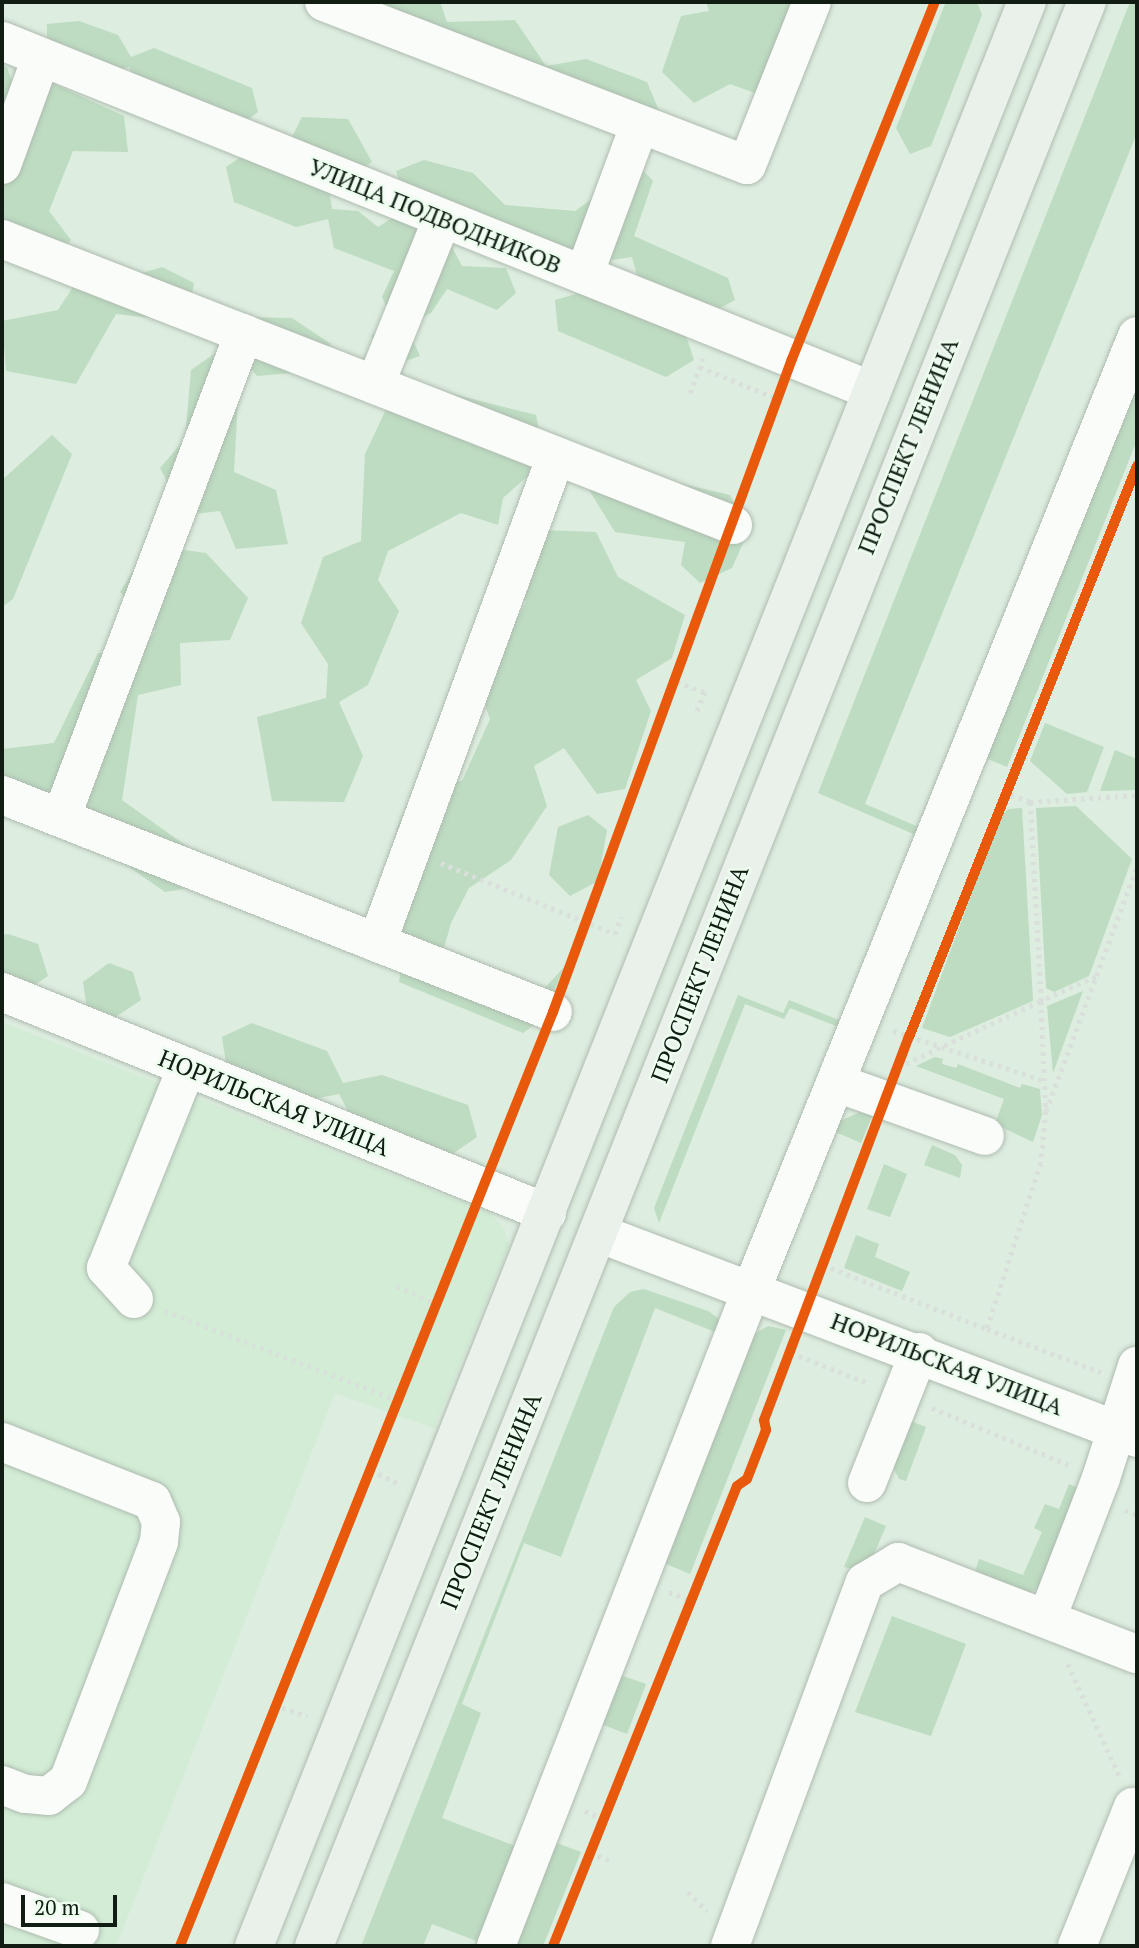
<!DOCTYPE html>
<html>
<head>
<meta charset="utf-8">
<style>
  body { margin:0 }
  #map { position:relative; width:1139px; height:1948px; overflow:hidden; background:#ddeddf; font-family:"PT Serif",serif }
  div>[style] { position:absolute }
  .built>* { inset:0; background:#d2ecd5 }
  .green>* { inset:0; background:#bddcc1 }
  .path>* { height:4.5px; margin-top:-2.25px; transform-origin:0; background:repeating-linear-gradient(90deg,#d9dfda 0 3.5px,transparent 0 8.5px) }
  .roads { filter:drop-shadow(0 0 2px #afbbb0) drop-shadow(0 0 2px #afbbb0) }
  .minor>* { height:38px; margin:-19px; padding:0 19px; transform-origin:19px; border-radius:19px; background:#fafcfa }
  .major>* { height:38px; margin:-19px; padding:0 19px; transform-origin:19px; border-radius:19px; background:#eaf0ea }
  .cycleway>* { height:10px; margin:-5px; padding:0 5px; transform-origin:5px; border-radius:5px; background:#e8590c }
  span { translate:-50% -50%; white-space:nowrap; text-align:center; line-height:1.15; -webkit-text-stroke:5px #ecfdee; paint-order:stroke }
  .street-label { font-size:24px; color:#111c13 }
  .frame { position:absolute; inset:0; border:4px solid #111c13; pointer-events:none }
  .scale { position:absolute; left:21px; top:1895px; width:96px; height:32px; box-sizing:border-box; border:4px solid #111c13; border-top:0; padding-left:9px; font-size:21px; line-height:24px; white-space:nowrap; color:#111c13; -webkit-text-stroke:5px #ecfdee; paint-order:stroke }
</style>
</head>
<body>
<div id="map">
  <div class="built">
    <div style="clip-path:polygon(2px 1022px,490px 1213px,504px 1229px,509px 1245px,434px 1428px,335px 1393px,116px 1946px,2px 1946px)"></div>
  </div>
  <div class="green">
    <div style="clip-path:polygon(299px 2px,440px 2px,447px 22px,515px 20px,546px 66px,586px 59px,647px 82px,665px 125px,412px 47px)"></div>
    <div style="clip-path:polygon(706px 2px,793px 2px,777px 101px,730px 84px,694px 103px,662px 72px,681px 16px,709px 11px)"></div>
    <div style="clip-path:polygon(953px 2px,977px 2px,982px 15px,931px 146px,910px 154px,896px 128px,945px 4px)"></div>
    <div style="clip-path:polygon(1130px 2px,1137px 2px,1137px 133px,865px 804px,921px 828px,918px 836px,818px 793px)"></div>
    <div style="clip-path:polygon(79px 21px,118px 35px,131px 57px,154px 48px,252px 88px,258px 112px,236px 128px,138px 87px,129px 67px,105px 75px,47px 47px,47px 24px)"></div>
    <div style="clip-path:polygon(2px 65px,7px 67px,16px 94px,52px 83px,124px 116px,128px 152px,73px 151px,49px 211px,71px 240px,50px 265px,2px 246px)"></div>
    <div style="clip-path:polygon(302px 117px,348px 119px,372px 162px,352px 175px,290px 141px)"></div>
    <div style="clip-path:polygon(251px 150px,328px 183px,332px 209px,358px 211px,378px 227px,404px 211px,443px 230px,462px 266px,506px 268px,516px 293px,497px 310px,447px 289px,431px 313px,406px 325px,420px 356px,388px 367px,371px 336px,393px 318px,382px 297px,394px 271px,334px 248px,328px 219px,296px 227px,234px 202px,226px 167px)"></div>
    <div style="clip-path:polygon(424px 160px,473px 173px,505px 205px,575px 211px,639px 166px,653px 181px,634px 236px,728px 278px,735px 300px,709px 314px,641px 289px,632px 257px,574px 266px,404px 198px,396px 171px)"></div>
    <div style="clip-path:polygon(86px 267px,122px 279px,162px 267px,194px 283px,187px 322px,116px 314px,76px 384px,6px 371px,2px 321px,58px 310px)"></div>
    <div style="clip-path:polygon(593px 289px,681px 321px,694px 360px,666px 377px,558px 331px,555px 300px)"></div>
    <div style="clip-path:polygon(242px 317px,292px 318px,331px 344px,313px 371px,257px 376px,228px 340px)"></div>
    <div style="clip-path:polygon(214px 354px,238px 400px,234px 472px,276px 490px,288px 544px,236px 549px,220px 511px,185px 515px,160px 468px,185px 439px,191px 370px)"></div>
    <div style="clip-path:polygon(1137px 386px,1137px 440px,1007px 767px,983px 757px)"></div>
    <div style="clip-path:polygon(441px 391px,536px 415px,545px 461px,503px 498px,498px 525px,461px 513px,388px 551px,378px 580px,399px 611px,368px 685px,339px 702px,363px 756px,344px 802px,272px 801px,257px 717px,326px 698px,328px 664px,301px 623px,323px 557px,361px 541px,365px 454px,390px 401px)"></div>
    <div style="clip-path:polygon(52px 435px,72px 454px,13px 599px,2px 607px,2px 480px)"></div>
    <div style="clip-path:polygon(626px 471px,730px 495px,748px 532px,732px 568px,700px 583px,681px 565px,685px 542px,615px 532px,589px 490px)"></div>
    <div style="clip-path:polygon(540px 530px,596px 532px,618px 577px,685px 615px,672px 658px,636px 680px,651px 711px,625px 789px,597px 794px,564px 748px,534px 766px,547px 806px,511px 860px,469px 888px,451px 923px,442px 955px,540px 993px,566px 965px,540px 1021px,523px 1033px,399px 982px,405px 946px,380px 913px,420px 866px,396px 830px,418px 782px,462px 781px,490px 719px,479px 688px,526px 602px,501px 558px)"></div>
    <div style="clip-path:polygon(149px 545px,206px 553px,248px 598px,230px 640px,180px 643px,181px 685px,138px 695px,122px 800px,199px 855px,202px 886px,165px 892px,79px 832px,2px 811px,2px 749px,54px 743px,98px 653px,140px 654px,155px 631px,120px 592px)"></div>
    <div style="clip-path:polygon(1045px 723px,1104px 747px,1087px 792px,1067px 794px,1030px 761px)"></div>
    <div style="clip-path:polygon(1115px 750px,1137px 759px,1137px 790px,1100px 791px)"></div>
    <div style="clip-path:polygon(1076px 806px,1132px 859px,1089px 976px,1054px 992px,1046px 988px,1036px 808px)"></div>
    <div style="clip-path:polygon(1022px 808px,1033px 1001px,950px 1037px,922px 1028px,999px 819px,1008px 809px)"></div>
    <div style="clip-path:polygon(588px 815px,607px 830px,598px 881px,570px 896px,549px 875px,558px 827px)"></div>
    <div style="clip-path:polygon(8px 934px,38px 944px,48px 976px,25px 991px,2px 983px,2px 935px)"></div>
    <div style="clip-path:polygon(109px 963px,133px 972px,141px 1000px,114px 1018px,87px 1009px,83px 982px)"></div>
    <div style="clip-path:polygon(1083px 991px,1053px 1073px,1047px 1006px)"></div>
    <div style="clip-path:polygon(738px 995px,783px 1013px,789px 1000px,844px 1022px,841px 1028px,790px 1008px,784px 1019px,745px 1004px,659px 1223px,654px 1208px)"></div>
    <div style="clip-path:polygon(252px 1023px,327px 1051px,343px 1083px,382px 1075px,468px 1105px,477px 1137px,448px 1157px,354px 1122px,339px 1094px,304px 1101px,227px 1069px,222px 1037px)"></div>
    <div style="clip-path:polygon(935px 1057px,943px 1059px,942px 1064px,956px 1068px,958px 1064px,1020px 1088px,1022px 1084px,1040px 1089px,1042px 1115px,1033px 1142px,995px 1124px,1004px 1099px,916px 1066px)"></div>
    <div style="clip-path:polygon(860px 1112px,873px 1114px,861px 1143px,833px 1131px,838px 1122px)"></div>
    <div style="clip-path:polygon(932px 1145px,955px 1155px,962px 1165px,960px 1178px,924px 1165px)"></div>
    <div style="clip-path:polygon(884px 1164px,907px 1174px,890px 1217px,867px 1209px)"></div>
    <div style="clip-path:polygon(856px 1235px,879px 1244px,875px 1257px,910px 1272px,902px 1291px,844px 1268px)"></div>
    <div style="clip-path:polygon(644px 1289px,708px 1311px,718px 1318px,720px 1334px,655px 1308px,561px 1557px,524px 1543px,462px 1704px,481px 1713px,442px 1818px,518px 1847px,482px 1943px,432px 1924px,423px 1946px,361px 1946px,614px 1307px,630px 1292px)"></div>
    <div style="clip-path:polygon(768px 1326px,786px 1330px,690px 1574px,664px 1563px,753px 1335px)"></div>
    <div style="clip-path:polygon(905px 1419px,926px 1427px,906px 1481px,899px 1479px,891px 1462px)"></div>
    <div style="clip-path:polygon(1069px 1484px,1083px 1490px,1040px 1587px,1030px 1593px,974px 1575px,979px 1559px,1023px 1575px,1042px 1532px,1034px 1528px,1045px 1504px,1059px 1509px)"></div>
    <div style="clip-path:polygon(865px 1517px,886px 1526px,871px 1561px,854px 1569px,844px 1567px)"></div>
    <div style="clip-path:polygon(892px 1616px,966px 1644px,931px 1736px,855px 1712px)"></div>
    <div style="clip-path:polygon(620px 1675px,646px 1684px,627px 1734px,601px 1724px)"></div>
    <div style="clip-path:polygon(554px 1842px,581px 1852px,543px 1946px,513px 1946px)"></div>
  </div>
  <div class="path">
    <div style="left:700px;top:367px;width:84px;rotate:22.3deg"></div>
    <div style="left:690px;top:393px;width:37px;rotate:-70deg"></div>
    <div style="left:677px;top:682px;width:30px;rotate:20deg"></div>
    <div style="left:705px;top:692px;width:22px;rotate:112deg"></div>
    <div style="left:1030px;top:802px;width:107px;rotate:-3.7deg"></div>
    <div style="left:441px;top:863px;width:188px;rotate:22.2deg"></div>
    <div style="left:615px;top:934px;width:18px;rotate:-71deg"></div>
    <div style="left:1096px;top:977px;width:60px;rotate:156.4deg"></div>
    <div style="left:1041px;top:1001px;width:110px;rotate:87.4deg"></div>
    <div style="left:1046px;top:1111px;width:261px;rotate:-69.6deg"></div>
    <div style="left:893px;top:1031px;width:160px;rotate:18.2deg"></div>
    <div style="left:898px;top:1067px;width:157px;rotate:-24.8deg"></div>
    <div style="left:1041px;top:1001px;width:199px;rotate:-93.2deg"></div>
    <div style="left:1030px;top:802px;width:28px;rotate:-161deg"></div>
    <div style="left:897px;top:1069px;width:649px;rotate:-68.3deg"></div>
    <div style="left:1046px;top:1111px;width:52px;rotate:95.5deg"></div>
    <div style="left:1041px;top:1163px;width:175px;rotate:108deg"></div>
    <div style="left:987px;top:1329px;width:122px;rotate:20.7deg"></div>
    <div style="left:823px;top:1265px;width:176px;rotate:21.3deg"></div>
    <div style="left:818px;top:1278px;width:155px;rotate:-69.2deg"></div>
    <div style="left:397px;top:1286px;width:44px;rotate:24.2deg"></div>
    <div style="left:165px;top:1311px;width:251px;rotate:21deg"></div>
    <div style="left:791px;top:1353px;width:83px;rotate:21.3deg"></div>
    <div style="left:932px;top:1408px;width:148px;rotate:22.6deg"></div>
    <div style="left:371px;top:1470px;width:31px;rotate:27deg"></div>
    <div style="left:1125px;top:1510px;width:13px;rotate:23deg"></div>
    <div style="left:669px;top:1592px;width:23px;rotate:20deg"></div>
    <div style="left:1068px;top:1664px;width:124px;rotate:65.3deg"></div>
    <div style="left:274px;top:1705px;width:35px;rotate:18deg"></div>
    <div style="left:585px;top:1811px;width:21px;rotate:23deg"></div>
    <div style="left:590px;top:1853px;width:20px;rotate:20deg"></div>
    <div style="left:688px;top:1892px;width:27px;rotate:45deg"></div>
    <div style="left:553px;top:1946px;width:495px;rotate:-68.2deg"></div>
    <div style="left:737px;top:1486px;width:12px;rotate:-35deg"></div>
    <div style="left:747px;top:1479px;width:145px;rotate:-70.7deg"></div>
  </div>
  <div class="roads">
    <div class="minor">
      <div style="left:324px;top:2px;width:453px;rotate:21.1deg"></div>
      <div style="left:747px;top:165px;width:175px;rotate:-68.3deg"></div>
      <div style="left:2px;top:41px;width:936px;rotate:21.9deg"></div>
      <div style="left:2px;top:165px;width:114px;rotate:-70deg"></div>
      <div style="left:2px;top:239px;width:785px;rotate:21.37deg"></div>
      <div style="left:584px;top:275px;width:159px;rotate:-69.7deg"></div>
      <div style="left:375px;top:385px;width:179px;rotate:-68deg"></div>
      <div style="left:2px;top:795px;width:592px;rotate:21.5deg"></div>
      <div style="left:61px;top:818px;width:518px;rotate:-69.33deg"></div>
      <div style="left:377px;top:943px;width:519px;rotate:-69.82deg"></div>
      <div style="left:2px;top:992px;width:588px;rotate:22.07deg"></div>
      <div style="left:837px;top:1083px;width:157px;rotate:19.7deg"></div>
      <div style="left:598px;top:1233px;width:577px;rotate:20.82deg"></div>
      <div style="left:134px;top:1299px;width:42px;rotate:-132.1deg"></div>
      <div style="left:106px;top:1268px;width:217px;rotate:-68.1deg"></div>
      <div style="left:2px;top:1442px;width:161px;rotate:21.5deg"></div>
      <div style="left:152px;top:1501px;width:23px;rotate:67deg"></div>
      <div style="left:161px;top:1522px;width:20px;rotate:96deg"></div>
      <div style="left:159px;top:1542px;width:256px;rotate:110.8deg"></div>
      <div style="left:68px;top:1781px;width:24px;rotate:142deg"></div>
      <div style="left:49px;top:1796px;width:24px;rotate:-175deg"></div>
      <div style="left:25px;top:1794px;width:25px;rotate:-159deg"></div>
      <div style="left:867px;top:1483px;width:141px;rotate:-68.3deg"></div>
      <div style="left:1047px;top:1618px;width:150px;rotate:-68.9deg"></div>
      <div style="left:1101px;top:1478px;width:118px;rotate:-72.2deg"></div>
      <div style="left:2px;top:1902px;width:83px;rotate:19.7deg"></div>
      <div style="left:496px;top:1946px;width:703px;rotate:-68.73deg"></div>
      <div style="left:751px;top:1291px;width:1030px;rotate:-67.99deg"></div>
      <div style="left:730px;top:1946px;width:388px;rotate:-69.7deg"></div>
      <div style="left:865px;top:1582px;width:39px;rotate:-31deg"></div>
      <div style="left:898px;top:1562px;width:256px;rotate:21.1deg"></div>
      <div style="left:1077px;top:1946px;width:150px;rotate:-68.1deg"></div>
    </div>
    <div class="major">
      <div style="left:254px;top:1946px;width:2092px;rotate:-68.32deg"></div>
      <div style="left:314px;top:1946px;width:2092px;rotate:-68.32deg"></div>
    </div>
  </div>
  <div class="cycleway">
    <div style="left:180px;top:1946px;width:1006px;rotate:-68.23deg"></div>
    <div style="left:553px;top:1012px;width:695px;rotate:-69.9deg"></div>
    <div style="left:792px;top:359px;width:385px;rotate:-68.2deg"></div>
    <div style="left:553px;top:1946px;width:495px;rotate:-68.2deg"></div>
    <div style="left:737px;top:1486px;width:12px;rotate:-35deg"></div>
    <div style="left:747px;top:1479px;width:53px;rotate:-68.8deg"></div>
    <div style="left:766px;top:1430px;width:10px;rotate:-101deg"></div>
    <div style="left:764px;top:1420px;width:410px;rotate:-69.3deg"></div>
    <div style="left:909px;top:1037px;width:615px;rotate:-68.23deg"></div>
  </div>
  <div class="street-label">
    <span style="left:435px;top:216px;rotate:22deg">УЛИЦА ПОДВОДНИКОВ</span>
    <span style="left:908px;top:446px;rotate:-68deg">ПРОСПЕКТ ЛЕНИНА</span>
    <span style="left:700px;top:974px;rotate:-69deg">ПРОСПЕКТ ЛЕНИНА</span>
    <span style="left:274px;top:1103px;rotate:22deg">НОРИЛЬСКАЯ УЛИЦА</span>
    <span style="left:947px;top:1364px;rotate:21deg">НОРИЛЬСКАЯ УЛИЦА</span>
    <span style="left:491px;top:1501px;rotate:-68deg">ПРОСПЕКТ ЛЕНИНА</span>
  </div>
  <div class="frame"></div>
  <div class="scale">20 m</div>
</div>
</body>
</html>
